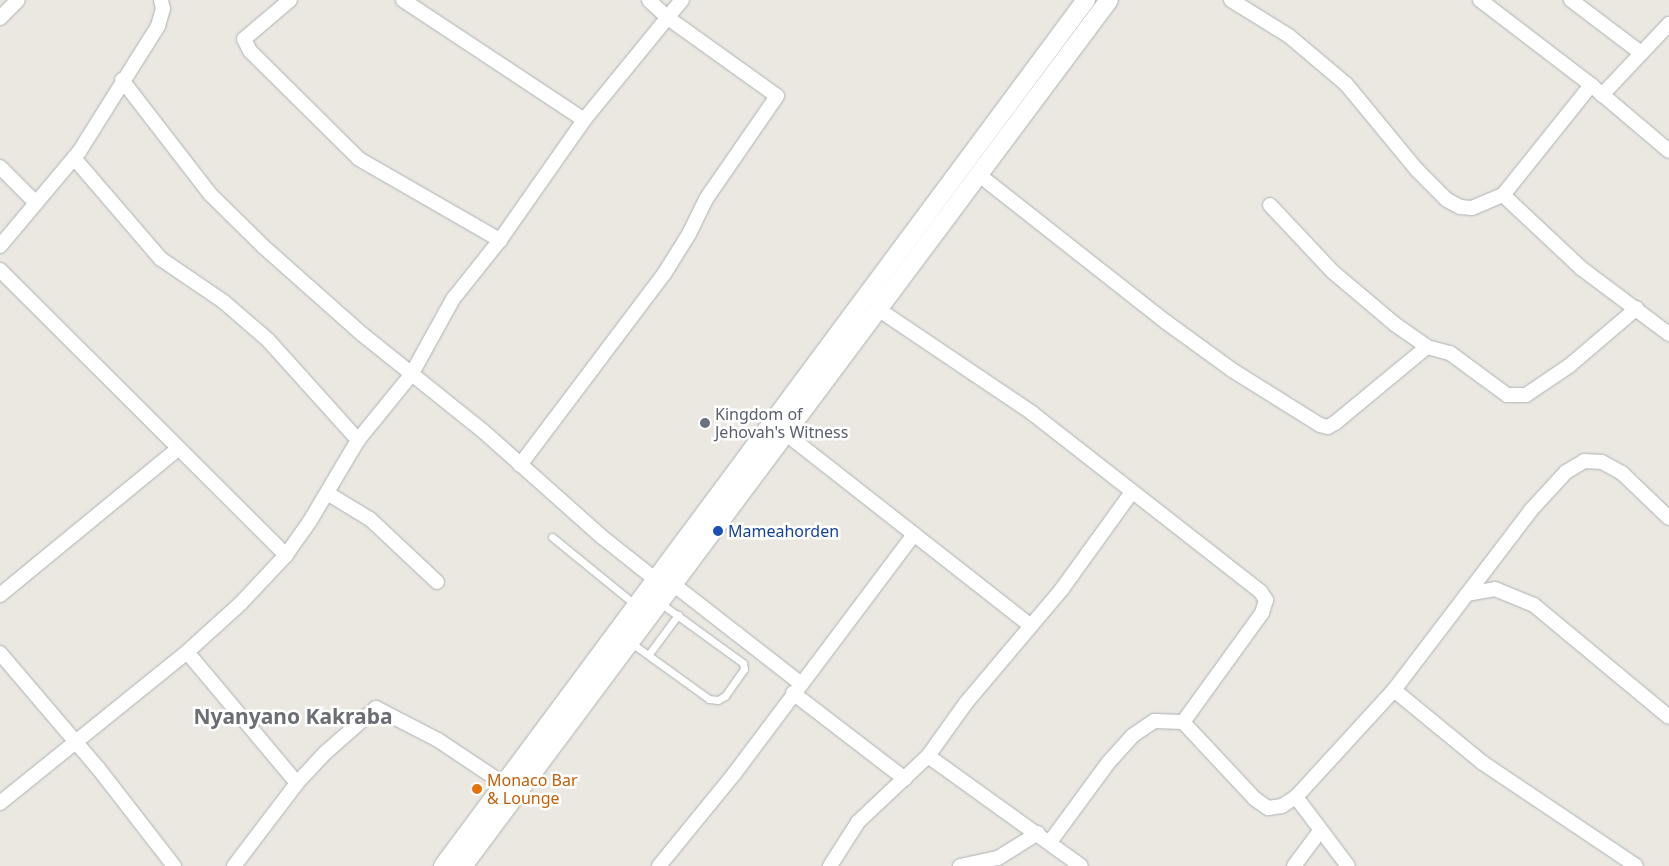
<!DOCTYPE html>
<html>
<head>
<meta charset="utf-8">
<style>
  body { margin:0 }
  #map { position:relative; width:1669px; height:866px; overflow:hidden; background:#eae8e1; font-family:"Noto Sans",sans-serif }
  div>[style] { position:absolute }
  .roads { filter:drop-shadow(0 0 1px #aeb1b5) drop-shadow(0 0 1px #aeb1b5) }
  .service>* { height:7px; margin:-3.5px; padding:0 3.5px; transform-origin:3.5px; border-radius:3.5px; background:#fff }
  .minor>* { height:14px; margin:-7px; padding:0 7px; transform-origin:7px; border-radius:7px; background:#fff }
  .tertiary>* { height:18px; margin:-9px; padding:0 9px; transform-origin:9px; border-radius:9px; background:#fff }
  .dots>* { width:14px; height:14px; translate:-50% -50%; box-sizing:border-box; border:2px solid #fff; border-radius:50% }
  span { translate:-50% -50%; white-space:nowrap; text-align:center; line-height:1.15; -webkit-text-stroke:5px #fff; paint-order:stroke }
  .worship-label { font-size:16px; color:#5b616d }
  .left { translate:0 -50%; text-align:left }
  .transit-label { font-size:16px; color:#164399 }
  .food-label { font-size:16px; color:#c56008 }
  .district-label { font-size:21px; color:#6b6e72; font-weight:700 }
</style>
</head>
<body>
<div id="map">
  <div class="roads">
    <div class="service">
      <div style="left:552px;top:537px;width:109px;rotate:39.1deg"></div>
      <div style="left:630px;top:642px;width:97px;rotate:35.8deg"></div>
      <div style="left:709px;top:699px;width:9px;rotate:6deg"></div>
      <div style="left:718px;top:700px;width:8px;rotate:-30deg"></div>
      <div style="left:725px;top:696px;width:33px;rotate:-55deg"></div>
      <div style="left:744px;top:669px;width:6px;rotate:-99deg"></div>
      <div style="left:743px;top:663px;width:102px;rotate:-144.1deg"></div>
      <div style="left:649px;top:654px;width:49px;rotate:-53.4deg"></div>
    </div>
    <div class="minor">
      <div style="left:290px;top:0;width:60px;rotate:139.7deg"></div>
      <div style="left:244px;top:39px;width:13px;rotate:63deg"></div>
      <div style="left:250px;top:51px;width:153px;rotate:44.7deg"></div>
      <div style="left:359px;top:159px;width:163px;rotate:29.9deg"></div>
      <div style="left:403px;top:0;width:217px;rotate:33.5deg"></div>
      <div style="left:1231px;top:0;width:68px;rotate:31.8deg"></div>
      <div style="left:1289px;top:36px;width:75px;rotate:40.1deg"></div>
      <div style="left:1346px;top:84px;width:112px;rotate:50.5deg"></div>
      <div style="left:1417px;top:170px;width:42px;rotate:45deg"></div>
      <div style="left:1447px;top:200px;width:15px;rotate:28deg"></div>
      <div style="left:1460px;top:207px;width:12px;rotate:5deg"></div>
      <div style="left:1472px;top:208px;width:34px;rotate:-23deg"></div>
      <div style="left:1503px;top:195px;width:107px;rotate:43.1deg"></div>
      <div style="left:1581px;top:268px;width:110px;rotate:36.9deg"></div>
      <div style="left:1480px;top:0;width:140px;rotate:37.4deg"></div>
      <div style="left:1591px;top:85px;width:102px;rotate:40.2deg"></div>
      <div style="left:1571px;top:0;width:88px;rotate:37.1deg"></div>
      <div style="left:0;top:18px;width:25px;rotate:-45deg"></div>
      <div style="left:122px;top:80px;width:144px;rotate:52.3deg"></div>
      <div style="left:210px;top:194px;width:77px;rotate:44.5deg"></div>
      <div style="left:265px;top:248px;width:130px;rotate:41.6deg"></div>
      <div style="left:362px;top:334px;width:155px;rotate:38.7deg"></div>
      <div style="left:483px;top:431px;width:159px;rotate:41.7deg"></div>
      <div style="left:602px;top:537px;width:69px;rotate:38.5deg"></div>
      <div style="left:1602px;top:95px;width:98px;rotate:-46.7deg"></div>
      <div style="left:74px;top:158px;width:133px;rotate:49.3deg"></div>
      <div style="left:161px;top:259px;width:76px;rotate:34.3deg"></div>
      <div style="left:224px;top:302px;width:58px;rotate:40.8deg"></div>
      <div style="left:268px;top:340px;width:135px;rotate:48deg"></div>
      <div style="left:0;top:167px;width:51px;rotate:45deg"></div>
      <div style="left:978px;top:174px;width:239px;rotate:38.2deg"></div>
      <div style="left:1166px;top:322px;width:82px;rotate:36deg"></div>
      <div style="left:1232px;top:370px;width:104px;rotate:32deg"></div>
      <div style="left:1320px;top:425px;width:8px;rotate:14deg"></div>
      <div style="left:1328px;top:427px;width:8px;rotate:-30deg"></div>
      <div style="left:1335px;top:423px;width:119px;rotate:-39.6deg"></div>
      <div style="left:1503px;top:195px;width:141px;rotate:-51.3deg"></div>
      <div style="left:1270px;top:205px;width:92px;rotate:46.8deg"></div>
      <div style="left:1333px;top:272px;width:82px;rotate:40.1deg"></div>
      <div style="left:1396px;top:325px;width:38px;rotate:35deg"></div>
      <div style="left:1427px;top:347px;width:24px;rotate:15deg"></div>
      <div style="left:1450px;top:353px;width:71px;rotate:36.4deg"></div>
      <div style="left:1507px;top:395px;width:19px"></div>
      <div style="left:1526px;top:395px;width:52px;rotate:-34deg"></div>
      <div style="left:1569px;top:366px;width:89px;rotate:-40.5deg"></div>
      <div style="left:0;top:246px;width:123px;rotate:-50deg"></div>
      <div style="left:79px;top:152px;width:149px;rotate:-57.9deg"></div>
      <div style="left:158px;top:26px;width:18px;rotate:-74deg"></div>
      <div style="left:163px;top:9px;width:9px;rotate:-103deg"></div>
      <div style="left:0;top:270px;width:404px;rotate:44.9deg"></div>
      <div style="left:878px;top:309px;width:186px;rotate:34deg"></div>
      <div style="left:1032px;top:413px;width:289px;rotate:38deg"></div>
      <div style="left:1260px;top:591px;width:11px;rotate:56deg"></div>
      <div style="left:1266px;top:600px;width:14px;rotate:107deg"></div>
      <div style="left:1262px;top:613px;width:135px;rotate:125.9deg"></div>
      <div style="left:1183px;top:722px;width:105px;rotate:46.9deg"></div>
      <div style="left:1255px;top:799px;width:16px;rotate:35deg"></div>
      <div style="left:1268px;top:808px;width:14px;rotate:-8deg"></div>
      <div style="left:1282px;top:806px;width:17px;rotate:-33deg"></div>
      <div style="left:1296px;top:797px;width:145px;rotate:-47.5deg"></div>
      <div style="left:1394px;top:690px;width:226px;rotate:-52.7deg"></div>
      <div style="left:1531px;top:510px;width:52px;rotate:-47.4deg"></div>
      <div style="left:1566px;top:472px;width:21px;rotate:-31deg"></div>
      <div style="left:1584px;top:461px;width:18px;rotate:3deg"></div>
      <div style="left:1602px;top:462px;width:23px;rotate:29deg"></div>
      <div style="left:1622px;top:473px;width:65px;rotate:43.8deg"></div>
      <div style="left:785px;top:433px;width:311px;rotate:38.1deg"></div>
      <div style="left:520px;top:465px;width:239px;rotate:-53deg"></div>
      <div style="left:664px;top:274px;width:47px;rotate:-58deg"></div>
      <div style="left:689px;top:234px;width:39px;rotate:-64deg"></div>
      <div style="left:706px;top:199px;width:125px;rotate:-55.4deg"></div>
      <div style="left:777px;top:96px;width:134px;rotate:-144.4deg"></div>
      <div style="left:668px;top:18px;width:26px;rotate:-137deg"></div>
      <div style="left:327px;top:493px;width:50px;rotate:31.2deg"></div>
      <div style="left:370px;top:519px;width:92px;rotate:43.2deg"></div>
      <div style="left:673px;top:584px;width:161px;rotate:37.9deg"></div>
      <div style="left:1467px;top:594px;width:28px;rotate:-10deg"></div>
      <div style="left:1495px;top:589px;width:42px;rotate:22.3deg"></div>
      <div style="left:1534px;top:605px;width:175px;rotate:39.7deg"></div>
      <div style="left:0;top:595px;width:230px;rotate:-39.4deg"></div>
      <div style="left:187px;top:652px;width:171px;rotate:50deg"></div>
      <div style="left:0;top:653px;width:151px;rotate:49.6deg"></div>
      <div style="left:98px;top:768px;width:124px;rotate:52.2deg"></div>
      <div style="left:1394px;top:690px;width:115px;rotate:39.4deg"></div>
      <div style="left:1483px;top:763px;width:184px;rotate:33.9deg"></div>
      <div style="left:793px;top:693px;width:141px;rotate:37.5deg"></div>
      <div style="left:928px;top:756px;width:188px;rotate:35.7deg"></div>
      <div style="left:1296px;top:797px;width:86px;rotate:53deg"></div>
      <div style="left:0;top:803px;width:240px;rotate:-38.9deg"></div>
      <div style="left:187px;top:652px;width:73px;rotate:-42.2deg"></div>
      <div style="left:241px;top:603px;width:66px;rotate:-46.8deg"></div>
      <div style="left:286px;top:555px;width:42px;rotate:-54.8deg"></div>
      <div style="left:310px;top:521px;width:94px;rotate:-59.3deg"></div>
      <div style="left:358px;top:440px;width:84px;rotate:-50.8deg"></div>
      <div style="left:411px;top:375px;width:87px;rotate:-61.1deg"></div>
      <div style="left:453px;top:299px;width:75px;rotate:-51.5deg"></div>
      <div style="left:500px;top:240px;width:146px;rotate:-55deg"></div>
      <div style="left:584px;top:120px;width:155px;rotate:-50.8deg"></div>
      <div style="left:1050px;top:842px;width:98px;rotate:-53.7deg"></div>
      <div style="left:1108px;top:763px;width:36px;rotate:-48deg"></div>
      <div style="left:1132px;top:736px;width:27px;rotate:-34deg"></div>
      <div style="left:1154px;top:721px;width:29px;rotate:2deg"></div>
      <div style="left:234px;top:866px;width:104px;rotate:-52.8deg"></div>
      <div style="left:297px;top:783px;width:41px;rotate:-47deg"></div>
      <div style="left:325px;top:753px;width:68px;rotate:-41.4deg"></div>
      <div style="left:376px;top:708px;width:70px;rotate:27.3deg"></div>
      <div style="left:438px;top:740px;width:79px;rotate:33.7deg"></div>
      <div style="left:659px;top:866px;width:119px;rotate:-50.8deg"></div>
      <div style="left:734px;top:774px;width:300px;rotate:-53.1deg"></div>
      <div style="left:830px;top:866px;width:52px;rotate:-57.5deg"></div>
      <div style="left:858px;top:822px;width:96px;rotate:-43.3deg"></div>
      <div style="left:928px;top:756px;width:65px;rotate:-54.4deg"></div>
      <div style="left:966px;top:703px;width:149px;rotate:-49.9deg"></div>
      <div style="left:1062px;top:589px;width:120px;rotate:-54.2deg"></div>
      <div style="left:960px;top:866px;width:39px;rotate:-12deg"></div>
      <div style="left:998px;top:858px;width:47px;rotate:-32deg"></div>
      <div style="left:1294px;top:866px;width:44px;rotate:-53.4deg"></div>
    </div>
    <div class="tertiary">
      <div style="left:443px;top:866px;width:1079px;rotate:-53.41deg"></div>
      <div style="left:463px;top:866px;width:1080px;rotate:-53.28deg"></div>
    </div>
  </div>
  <div class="dots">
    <div style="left:705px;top:423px;background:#6b7280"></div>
    <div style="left:718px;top:531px;background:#1a4fb4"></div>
    <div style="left:477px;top:789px;background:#e8710a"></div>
  </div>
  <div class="worship-label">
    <span class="left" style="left:715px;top:423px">Kingdom of<br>Jehovah's Witness</span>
  </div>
  <div class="transit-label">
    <span class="left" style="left:728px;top:531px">Mameahorden</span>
  </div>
  <div class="food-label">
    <span class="left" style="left:487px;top:789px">Monaco Bar<br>&amp; Lounge</span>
  </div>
  <div class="district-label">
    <span style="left:293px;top:716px">Nyanyano Kakraba</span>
  </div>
</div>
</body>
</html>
